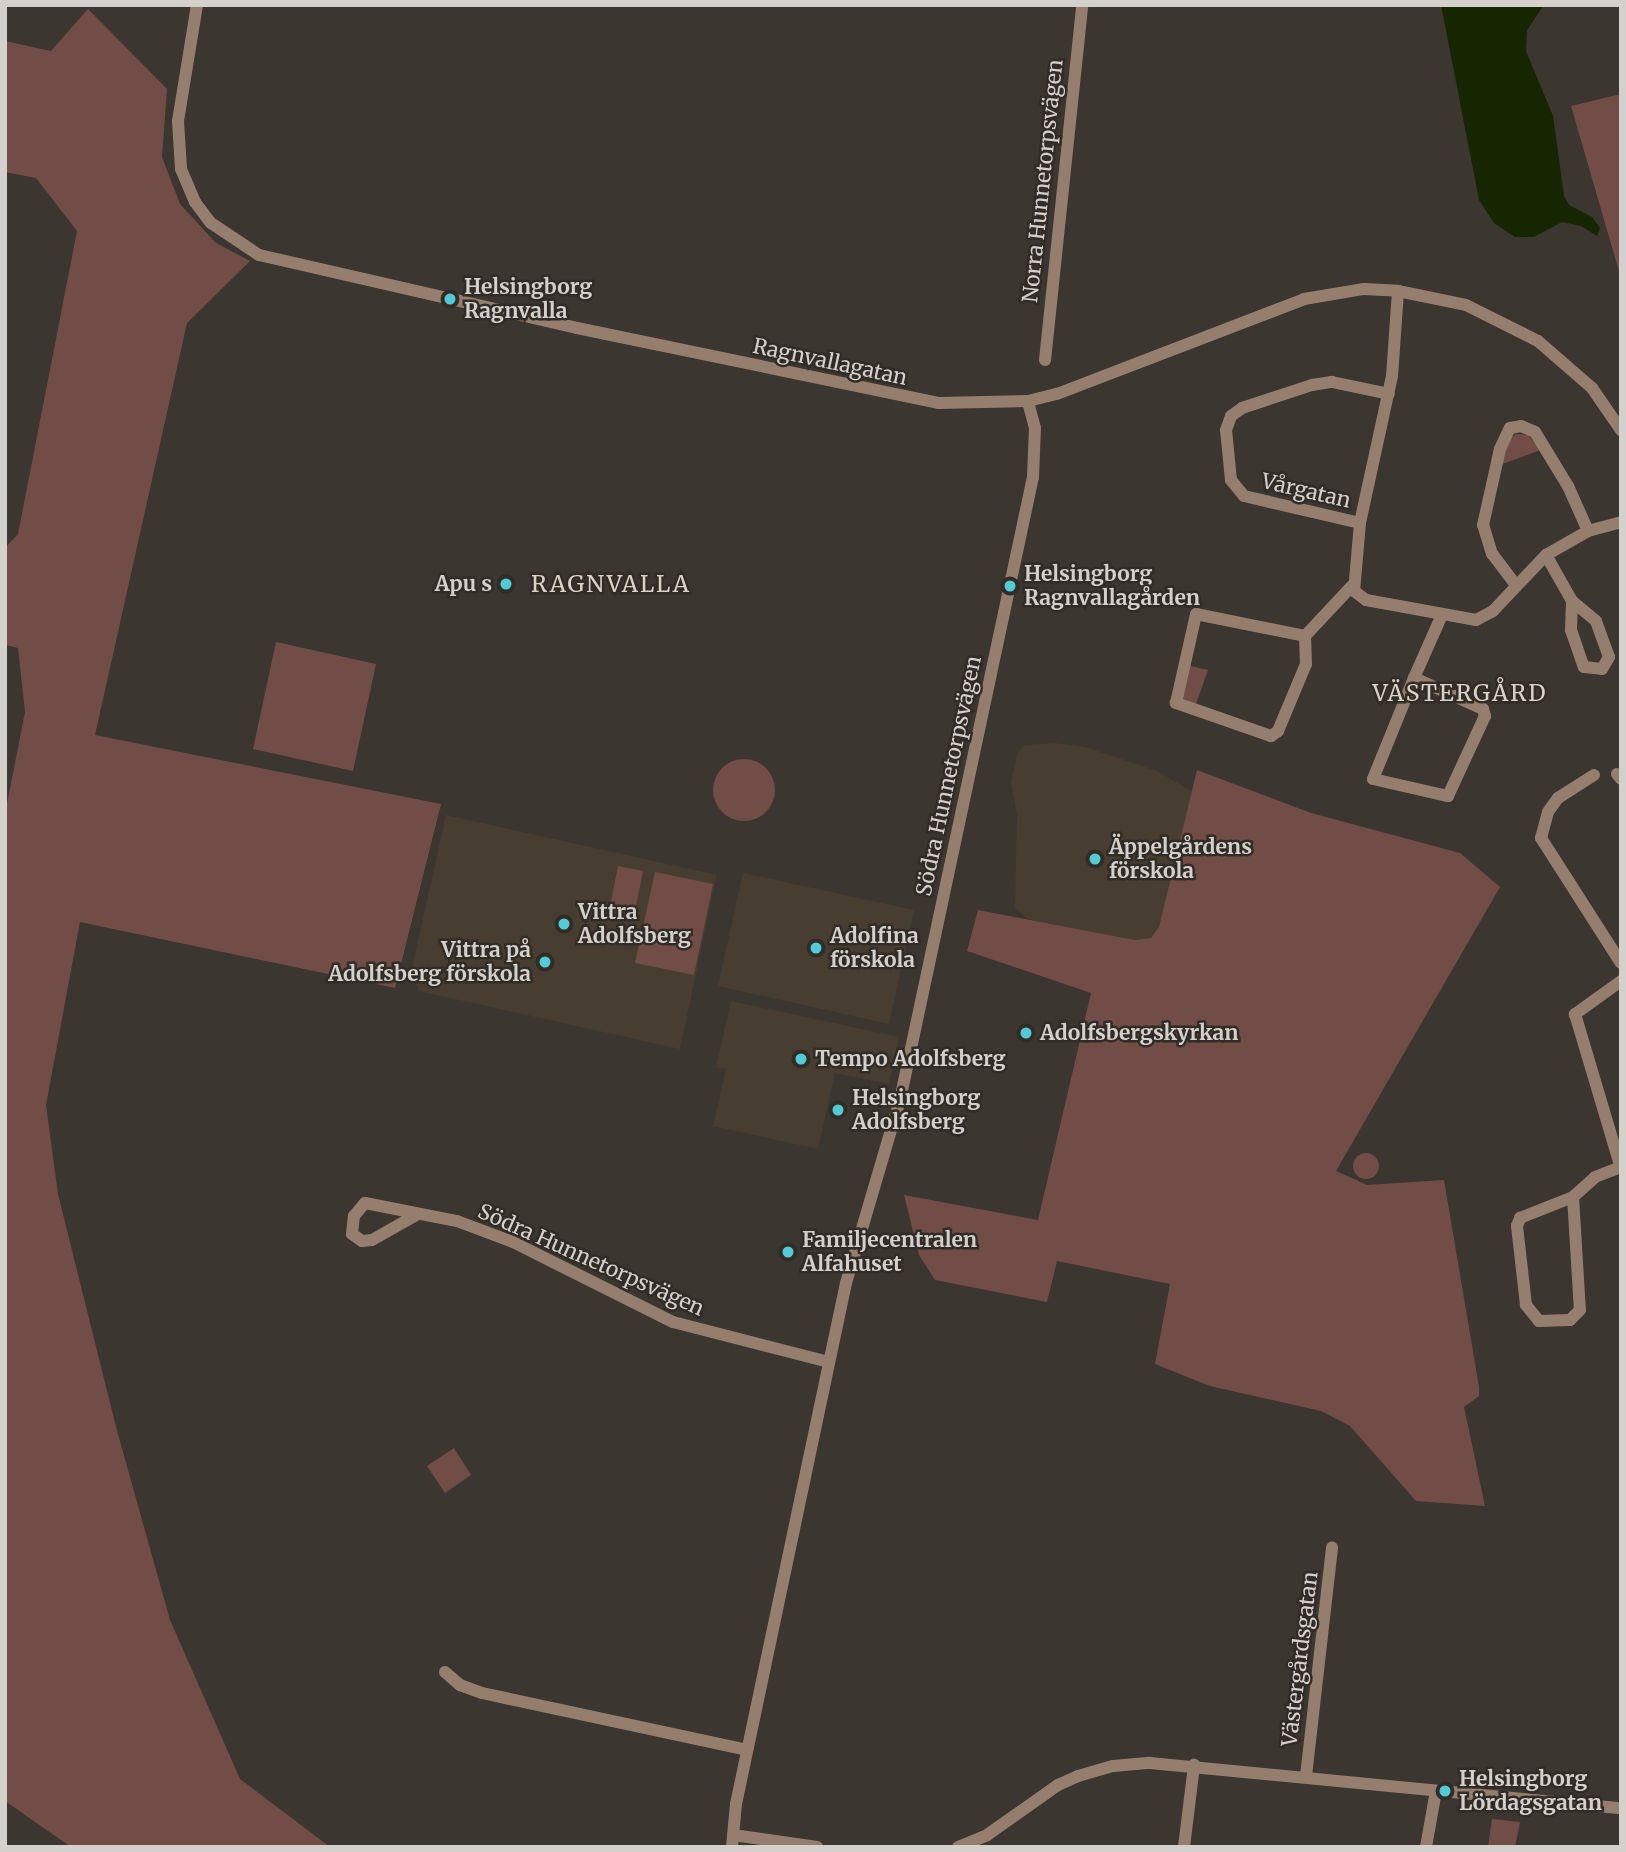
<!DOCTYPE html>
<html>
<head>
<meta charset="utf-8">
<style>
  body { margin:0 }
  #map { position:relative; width:1626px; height:1852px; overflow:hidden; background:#3b362f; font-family:Merriweather,serif }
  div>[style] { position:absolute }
  .built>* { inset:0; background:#473e31 }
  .green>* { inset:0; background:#724d48 }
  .round { border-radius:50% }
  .water>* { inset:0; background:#162600 }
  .minor>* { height:12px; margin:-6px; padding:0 6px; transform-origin:6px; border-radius:6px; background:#967e6f }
  .dots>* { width:19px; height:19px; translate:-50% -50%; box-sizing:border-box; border:4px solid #312c25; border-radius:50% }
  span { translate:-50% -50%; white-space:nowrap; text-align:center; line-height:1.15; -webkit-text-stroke:5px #312c25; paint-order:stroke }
  .street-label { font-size:21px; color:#d4d1cc }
  .poi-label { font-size:21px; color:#d4d1cc; font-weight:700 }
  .left { translate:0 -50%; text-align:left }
  .right { translate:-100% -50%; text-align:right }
  .neighbourhood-label { font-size:23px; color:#d8d2c8; letter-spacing:2px }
  .frame { position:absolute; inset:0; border:7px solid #d4d1cc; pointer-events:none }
</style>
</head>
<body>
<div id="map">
  <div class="built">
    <div style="clip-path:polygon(1054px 743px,1085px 747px,1157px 771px,1192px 791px,1159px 927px,1151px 938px,1135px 940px,1027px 919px,1015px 907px,1017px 816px,1011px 782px,1017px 754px,1025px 745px)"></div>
    <div style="clip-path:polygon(446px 815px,717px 875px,680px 1049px,419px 991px,411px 972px)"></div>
    <div style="clip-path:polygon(743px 873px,914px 910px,889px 1024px,718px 986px)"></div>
    <div style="clip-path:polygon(731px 1001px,899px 1037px,889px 1084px,835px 1073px,818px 1149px,713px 1126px,726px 1069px,716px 1067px)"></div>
  </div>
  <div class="green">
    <div style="clip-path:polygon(88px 9px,167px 89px,162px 157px,180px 204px,216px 243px,250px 261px,187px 323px,95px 735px,441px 804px,395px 988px,80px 922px,46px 1105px,58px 1194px,116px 1427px,170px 1620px,240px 1779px,330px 1847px,71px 1847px,5px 1801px,5px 814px,25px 712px,18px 648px,5px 645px,5px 548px,18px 534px,77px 231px,36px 178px,5px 172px,5px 41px,51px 51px)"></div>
    <div style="clip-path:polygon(1621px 94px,1621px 278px,1571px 106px)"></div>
    <div style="clip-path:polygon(1516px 434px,1528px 435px,1541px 450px,1502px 464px,1506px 443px)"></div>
    <div style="clip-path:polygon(276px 642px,376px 664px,353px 771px,253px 749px)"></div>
    <div style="clip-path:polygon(1187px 665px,1208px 670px,1196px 704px,1182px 698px)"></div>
    <div class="round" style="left:713px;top:759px;width:62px;height:62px"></div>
    <div style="clip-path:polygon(1197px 770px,1311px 813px,1460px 853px,1500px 887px,1336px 1171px,1367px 1185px,1444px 1180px,1479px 1387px,1479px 1396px,1464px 1407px,1485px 1506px,1416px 1501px,1350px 1426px,1321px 1411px,1210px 1386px,1155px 1364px,1170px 1284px,1057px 1261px,1047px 1302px,935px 1280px,919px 1255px,904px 1195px,1038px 1220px,1091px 993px,967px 951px,978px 910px,1135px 940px,1151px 938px,1159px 927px)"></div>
    <div style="clip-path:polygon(618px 866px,643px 871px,634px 916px,609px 911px)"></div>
    <div style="clip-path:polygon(655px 872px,713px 884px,694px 975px,635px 963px)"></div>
    <div class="round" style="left:1353px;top:1153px;width:26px;height:26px"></div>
    <div style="clip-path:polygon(454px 1448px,471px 1475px,445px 1493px,427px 1466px)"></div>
    <div style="clip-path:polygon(1492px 1819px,1520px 1822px,1515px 1847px,1488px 1847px)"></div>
  </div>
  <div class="water">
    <div style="clip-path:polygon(1544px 5px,1527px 30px,1526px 51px,1553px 116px,1564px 196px,1569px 205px,1592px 217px,1600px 228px,1597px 236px,1581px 226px,1562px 222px,1534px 237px,1515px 237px,1494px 223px,1479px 200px,1441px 5px)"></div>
  </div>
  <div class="minor">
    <div style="left:197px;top:5px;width:118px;rotate:99.3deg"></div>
    <div style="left:178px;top:121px;width:48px;rotate:86.4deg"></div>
    <div style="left:181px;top:169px;width:36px;rotate:67deg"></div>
    <div style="left:195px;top:202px;width:26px;rotate:53deg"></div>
    <div style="left:211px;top:223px;width:58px;rotate:33.7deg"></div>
    <div style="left:259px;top:255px;width:326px;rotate:12.9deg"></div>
    <div style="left:577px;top:328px;width:370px;rotate:11.7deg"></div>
    <div style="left:939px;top:403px;width:89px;rotate:-1.3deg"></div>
    <div style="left:1028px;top:401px;width:30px;rotate:-14deg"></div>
    <div style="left:1057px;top:394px;width:265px;rotate:-21deg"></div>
    <div style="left:1304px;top:299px;width:61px;rotate:-9.5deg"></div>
    <div style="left:1364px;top:289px;width:34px;rotate:3deg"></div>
    <div style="left:1398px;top:291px;width:69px;rotate:11.6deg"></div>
    <div style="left:1466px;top:305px;width:80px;rotate:26.6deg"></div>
    <div style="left:1538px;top:341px;width:72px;rotate:41deg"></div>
    <div style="left:1592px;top:388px;width:51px;rotate:55.4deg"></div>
    <div style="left:1398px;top:291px;width:85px;rotate:94deg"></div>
    <div style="left:1392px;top:376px;width:150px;rotate:102.3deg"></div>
    <div style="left:1360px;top:523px;width:68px;rotate:95deg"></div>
    <div style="left:1354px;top:591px;width:15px;rotate:37deg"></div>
    <div style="left:1366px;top:600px;width:112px;rotate:10.3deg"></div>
    <div style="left:1476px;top:620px;width:19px;rotate:-28deg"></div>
    <div style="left:1493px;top:611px;width:77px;rotate:-46.6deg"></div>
    <div style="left:1546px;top:555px;width:48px;rotate:-29.7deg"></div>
    <div style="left:1588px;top:531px;width:34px;rotate:-15deg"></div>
    <div style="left:1045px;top:360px;width:357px;rotate:-84deg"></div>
    <div style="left:1360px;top:523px;width:119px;rotate:-166.9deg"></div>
    <div style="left:1244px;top:496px;width:21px;rotate:-129deg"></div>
    <div style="left:1231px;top:480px;width:50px;rotate:-95.7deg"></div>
    <div style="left:1226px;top:430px;width:15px;rotate:-70deg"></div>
    <div style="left:1231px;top:416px;width:14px;rotate:-36deg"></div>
    <div style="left:1242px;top:408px;width:74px;rotate:-18.2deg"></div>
    <div style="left:1312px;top:385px;width:20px;rotate:-9deg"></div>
    <div style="left:1332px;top:382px;width:58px;rotate:11.9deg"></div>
    <div style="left:1546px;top:555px;width:53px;rotate:60.5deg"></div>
    <div style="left:1572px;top:601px;width:29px;rotate:92deg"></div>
    <div style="left:1571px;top:630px;width:39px;rotate:71deg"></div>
    <div style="left:1584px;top:667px;width:18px;rotate:6deg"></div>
    <div style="left:1602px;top:669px;width:14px;rotate:-60deg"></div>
    <div style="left:1609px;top:657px;width:38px;rotate:-110deg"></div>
    <div style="left:1596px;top:621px;width:31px;rotate:-140deg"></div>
    <div style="left:1515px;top:584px;width:38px;rotate:-127deg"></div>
    <div style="left:1492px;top:554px;width:30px;rotate:-107deg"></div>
    <div style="left:1483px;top:525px;width:78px;rotate:-77.4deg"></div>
    <div style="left:1500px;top:449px;width:23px;rotate:-65deg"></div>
    <div style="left:1510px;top:428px;width:11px;rotate:-10deg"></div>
    <div style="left:1521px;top:426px;width:15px;rotate:23deg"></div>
    <div style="left:1535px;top:432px;width:63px;rotate:58.6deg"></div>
    <div style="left:1568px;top:486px;width:49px;rotate:66deg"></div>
    <div style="left:1305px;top:636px;width:28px;rotate:88deg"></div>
    <div style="left:1306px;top:664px;width:73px;rotate:112.7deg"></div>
    <div style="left:1278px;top:731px;width:9px;rotate:144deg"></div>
    <div style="left:1271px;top:736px;width:101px;rotate:-160.8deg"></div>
    <div style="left:1176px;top:703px;width:91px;rotate:-77.3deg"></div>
    <div style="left:1196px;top:614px;width:111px;rotate:11.4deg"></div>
    <div style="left:1305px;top:636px;width:69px;rotate:-46.8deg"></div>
    <div style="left:1414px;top:678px;width:109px;rotate:112.1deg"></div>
    <div style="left:1373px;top:779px;width:77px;rotate:12.8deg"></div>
    <div style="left:1448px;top:796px;width:88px;rotate:-65.2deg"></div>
    <div style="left:1485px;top:716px;width:7px;rotate:-106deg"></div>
    <div style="left:1483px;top:709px;width:76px;rotate:-155.8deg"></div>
    <div style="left:1414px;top:678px;width:67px;rotate:-66.1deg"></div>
    <div style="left:1617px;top:774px;width:6px;rotate:51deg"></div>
    <div style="left:1594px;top:775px;width:43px;rotate:147.4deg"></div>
    <div style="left:1558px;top:798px;width:17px;rotate:126deg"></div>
    <div style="left:1548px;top:812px;width:27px;rotate:105deg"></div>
    <div style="left:1541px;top:838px;width:148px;rotate:57.4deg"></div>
    <div style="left:1621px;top:981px;width:57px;rotate:144.3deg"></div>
    <div style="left:1575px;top:1014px;width:161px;rotate:73.4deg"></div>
    <div style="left:1573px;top:1197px;width:113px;rotate:86.5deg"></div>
    <div style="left:1580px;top:1310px;width:14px;rotate:135deg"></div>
    <div style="left:1570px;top:1320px;width:31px;rotate:178deg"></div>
    <div style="left:1539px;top:1321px;width:21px;rotate:-129deg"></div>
    <div style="left:1526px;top:1305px;width:80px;rotate:-96.5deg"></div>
    <div style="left:1517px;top:1226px;width:9px;rotate:-69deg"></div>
    <div style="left:1520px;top:1218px;width:57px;rotate:-21.6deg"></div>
    <div style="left:1573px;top:1197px;width:30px;rotate:-42deg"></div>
    <div style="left:1595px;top:1177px;width:26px;rotate:-21deg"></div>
    <div style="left:418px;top:1214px;width:53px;rotate:150.5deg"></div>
    <div style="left:372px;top:1240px;width:10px;rotate:174deg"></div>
    <div style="left:362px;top:1241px;width:12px;rotate:-145deg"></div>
    <div style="left:352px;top:1234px;width:18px;rotate:-84deg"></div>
    <div style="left:354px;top:1216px;width:17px;rotate:-50deg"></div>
    <div style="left:365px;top:1203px;width:94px;rotate:11.1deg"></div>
    <div style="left:457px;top:1221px;width:60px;rotate:20.6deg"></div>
    <div style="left:513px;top:1242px;width:179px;rotate:26.6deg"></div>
    <div style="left:673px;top:1322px;width:161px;rotate:14.4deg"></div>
    <div style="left:445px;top:1672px;width:20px;rotate:41deg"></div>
    <div style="left:460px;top:1685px;width:23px;rotate:20deg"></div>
    <div style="left:482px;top:1693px;width:271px;rotate:12.1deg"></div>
    <div style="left:1306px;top:1776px;width:230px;rotate:-83.5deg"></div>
    <div style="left:733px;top:1835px;width:85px;rotate:8.1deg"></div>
    <div style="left:732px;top:1847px;width:43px;rotate:-84.7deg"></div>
    <div style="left:736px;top:1804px;width:532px;rotate:-78.08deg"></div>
    <div style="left:846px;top:1283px;width:191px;rotate:-73.6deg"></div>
    <div style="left:900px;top:1100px;width:637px;rotate:-77.95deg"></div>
    <div style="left:1033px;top:477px;width:49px;rotate:-87.7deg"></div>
    <div style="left:1035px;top:428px;width:28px;rotate:-105deg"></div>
    <div style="left:958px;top:1847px;width:31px;rotate:-22deg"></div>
    <div style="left:987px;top:1835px;width:87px;rotate:-35.2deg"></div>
    <div style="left:1058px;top:1785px;width:22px;rotate:-24deg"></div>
    <div style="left:1078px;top:1776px;width:36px;rotate:-16deg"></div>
    <div style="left:1113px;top:1766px;width:37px;rotate:-5deg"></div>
    <div style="left:1150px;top:1763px;width:473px;rotate:5.5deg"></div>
    <div style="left:1184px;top:1847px;width:83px;rotate:-83deg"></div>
    <div style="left:1426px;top:1847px;width:57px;rotate:-79.9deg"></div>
  </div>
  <div class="dots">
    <div style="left:450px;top:299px;background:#52cbd7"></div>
    <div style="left:506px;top:584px;background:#52cbd7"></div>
    <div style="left:1010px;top:586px;background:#52cbd7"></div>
    <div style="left:1095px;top:859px;background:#52cbd7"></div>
    <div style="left:564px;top:924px;background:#52cbd7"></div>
    <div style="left:816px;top:948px;background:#52cbd7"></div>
    <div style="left:545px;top:962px;background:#52cbd7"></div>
    <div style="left:1026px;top:1033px;background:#52cbd7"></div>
    <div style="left:801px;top:1059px;background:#52cbd7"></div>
    <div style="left:838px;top:1110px;background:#52cbd7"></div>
    <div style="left:788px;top:1252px;background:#52cbd7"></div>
    <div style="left:1445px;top:1791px;background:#52cbd7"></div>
  </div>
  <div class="street-label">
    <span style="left:1043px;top:181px;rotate:-84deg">Norra Hunnetorpsvägen</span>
    <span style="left:830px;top:362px;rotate:12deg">Ragnvallagatan</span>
    <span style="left:1306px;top:491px;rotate:13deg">Vårgatan</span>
    <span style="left:949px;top:776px;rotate:-78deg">Södra Hunnetorpsvägen</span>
    <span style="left:591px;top:1260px;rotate:24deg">Södra Hunnetorpsvägen</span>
    <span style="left:1300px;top:1659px;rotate:-83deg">Västergårdsgatan</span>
  </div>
  <div class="poi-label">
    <span class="left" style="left:464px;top:299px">Helsingborg<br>Ragnvalla</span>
    <span class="left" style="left:1024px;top:586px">Helsingborg<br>Ragnvallagården</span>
    <span class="right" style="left:492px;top:584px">Apu s</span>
    <span class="left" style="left:1109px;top:859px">Äppelgårdens<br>förskola</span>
    <span class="left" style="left:578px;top:924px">Vittra<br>Adolfsberg</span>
    <span class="left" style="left:830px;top:948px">Adolfina<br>förskola</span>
    <span class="right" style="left:531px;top:962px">Vittra på<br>Adolfsberg förskola</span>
    <span class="left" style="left:1040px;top:1033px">Adolfsbergskyrkan</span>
    <span class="left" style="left:815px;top:1059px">Tempo Adolfsberg</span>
    <span class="left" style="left:852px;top:1110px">Helsingborg<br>Adolfsberg</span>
    <span class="left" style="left:802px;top:1252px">Familjecentralen<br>Alfahuset</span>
    <span class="left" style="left:1459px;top:1791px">Helsingborg<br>Lördagsgatan</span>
  </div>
  <div class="neighbourhood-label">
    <span style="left:611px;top:584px">RAGNVALLA</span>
    <span style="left:1460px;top:693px">VÄSTERGÅRD</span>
  </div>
  <div class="frame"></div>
</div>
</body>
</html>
